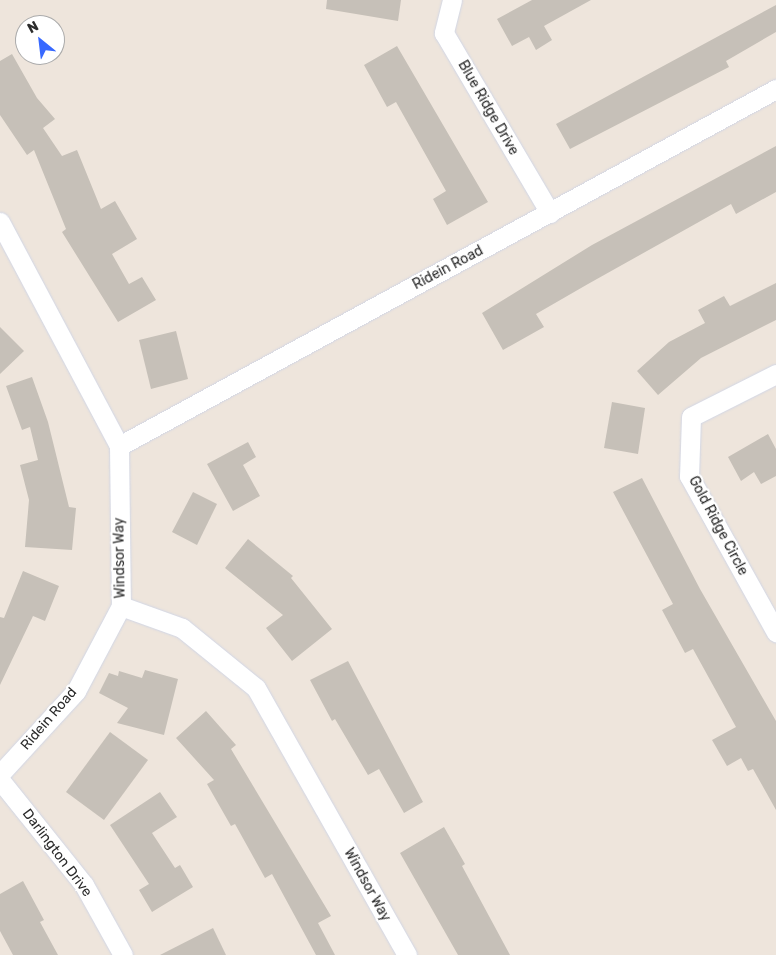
<!DOCTYPE html>
<html>
<head>
<meta charset="utf-8">
<style>
  body { margin:0 }
  #map { position:relative; width:776px; height:955px; overflow:hidden; background:#eee5dc; font-family:Rubik,sans-serif }
  div>[style] { position:absolute }
  .building>* { inset:0; background:#c6c0b8 }
  .roads { filter:drop-shadow(0 0 1px #d1d6e5) drop-shadow(0 0 1px #d1d6e5) }
  .minor>* { height:19px; margin:-9.5px; padding:0 9.5px; transform-origin:9.5px; border-radius:9.5px; background:#fff }
  span { translate:-50% -50%; white-space:nowrap; text-align:center; line-height:1.15; -webkit-text-stroke:4.5px #fff; paint-order:stroke }
  .street-label { font-size:14px; color:#2b2b2b }
  .north { position:absolute; left:15px; top:15px; width:50px; height:50px; box-sizing:border-box; background:#fff; border:1px solid #aaa; border-radius:50%; rotate:331deg; font-size:14px; font-weight:700; line-height:20px; text-align:center; color:#2b2b2b }
  .north::after { content:''; display:block; margin:auto; width:18px; height:22px; background:#3869ff; clip-path:polygon(50% 0,100% 100%,50% 72%,0 100%) }
</style>
</head>
<body>
<div id="map">
  <div class="building">
    <div style="clip-path:polygon(327px 0,401px 0,398px 21px,326px 9px)"></div>
    <div style="clip-path:polygon(532px 0,591px 0,544px 26px,552px 40px,536px 50px,529px 37px,512px 46px,497px 19px)"></div>
    <div style="clip-path:polygon(776px 5px,776px 32px,726px 61px,729px 67px,570px 149px,556px 124px)"></div>
    <div style="clip-path:polygon(397px 46px,488px 202px,447px 225px,433px 199px,446px 191px,396px 102px,387px 107px,364px 65px)"></div>
    <div style="clip-path:polygon(12px 54px,37px 98px,55px 119px,43px 128px,62px 156px,77px 150px,101px 209px,115px 201px,137px 239px,112px 254px,129px 284px,142px 277px,156px 300px,118px 322px,62px 232px,66px 229px,34px 150px,27px 155px,0 115px,0 61px)"></div>
    <div style="clip-path:polygon(776px 146px,776px 192px,736px 214px,731px 204px,588px 284px,536px 314px,544px 327px,503px 350px,482px 313px,592px 245px)"></div>
    <div style="clip-path:polygon(776px 283px,776px 320px,701px 358px,658px 395px,637px 371px,669px 342px,705px 323px,698px 310px,724px 296px,730px 306px)"></div>
    <div style="clip-path:polygon(0 327px,24px 351px,0 374px)"></div>
    <div style="clip-path:polygon(176px 331px,188px 379px,151px 389px,139px 340px)"></div>
    <div style="clip-path:polygon(32px 377px,48px 422px,69px 507px,76px 508px,72px 550px,25px 547px,29px 500px,20px 465px,38px 460px,30px 427px,22px 430px,6px 386px)"></div>
    <div style="clip-path:polygon(612px 402px,645px 408px,638px 454px,604px 448px)"></div>
    <div style="clip-path:polygon(768px 434px,776px 449px,776px 476px,761px 484px,754px 472px,741px 481px,728px 457px)"></div>
    <div style="clip-path:polygon(248px 442px,256px 457px,243px 465px,260px 496px,233px 511px,207px 464px)"></div>
    <div style="clip-path:polygon(642px 478px,700px 589px,776px 721px,776px 810px,753px 769px,748px 771px,741px 758px,727px 766px,712px 740px,736px 727px,693px 649px,685px 653px,662px 610px,673px 604px,613px 492px)"></div>
    <div style="clip-path:polygon(193px 492px,217px 504px,197px 545px,172px 532px)"></div>
    <div style="clip-path:polygon(248px 539px,293px 576px,291px 578px,332px 629px,292px 661px,266px 628px,283px 615px,225px 568px)"></div>
    <div style="clip-path:polygon(23px 571px,59px 586px,45px 621px,33px 616px,0 685px,0 617px,4px 618px)"></div>
    <div style="clip-path:polygon(348px 661px,423px 802px,404px 813px,379px 769px,368px 775px,335px 719px,332px 721px,310px 680px)"></div>
    <div style="clip-path:polygon(145px 670px,178px 679px,164px 735px,117px 723px,128px 708px,99px 693px,109px 673px,118px 676px,119px 671px,142px 678px)"></div>
    <div style="clip-path:polygon(206px 711px,236px 745px,231px 749px,331px 916px,318px 923px,335px 955px,316px 955px,272px 874px,265px 878px,235px 824px,231px 826px,207px 784px,214px 780px,176px 738px)"></div>
    <div style="clip-path:polygon(110px 732px,148px 760px,104px 820px,66px 792px)"></div>
    <div style="clip-path:polygon(160px 792px,177px 817px,152px 833px,175px 868px,180px 865px,193px 887px,152px 912px,139px 890px,149px 884px,110px 825px)"></div>
    <div style="clip-path:polygon(444px 827px,465px 864px,462px 866px,510px 955px,458px 955px,400px 853px)"></div>
    <div style="clip-path:polygon(23px 881px,44px 920px,40px 922px,58px 955px,13px 955px,0 931px,0 894px)"></div>
    <div style="clip-path:polygon(213px 928px,226px 955px,160px 955px)"></div>
  </div>
  <div class="roads">
    <div class="minor">
      <div style="left:452px;top:0;width:34px;rotate:104deg"></div>
      <div style="left:444px;top:33px;width:209px;rotate:59.5deg"></div>
      <div style="left:0;top:222px;width:254px;rotate:62deg"></div>
      <div style="left:119px;top:446px;width:160px;rotate:89.3deg"></div>
      <div style="left:121px;top:606px;width:96px;rotate:117.9deg"></div>
      <div style="left:76px;top:691px;width:113px;rotate:132.5deg"></div>
      <div style="left:776px;top:374px;width:95px;rotate:153.2deg"></div>
      <div style="left:691px;top:417px;width:59px;rotate:91.9deg"></div>
      <div style="left:689px;top:476px;width:179px;rotate:60.9deg"></div>
      <div style="left:119px;top:446px;width:748px;rotate:-28.52deg"></div>
      <div style="left:121px;top:606px;width:65px;rotate:19.8deg"></div>
      <div style="left:182px;top:628px;width:95px;rotate:39deg"></div>
      <div style="left:256px;top:688px;width:307px;rotate:60.5deg"></div>
      <div style="left:0;top:780px;width:134px;rotate:51.3deg"></div>
      <div style="left:84px;top:885px;width:80px;rotate:60.9deg"></div>
    </div>
  </div>
  <div class="street-label">
    <span style="left:488px;top:108px;rotate:60deg">Blue Ridge Drive</span>
    <span style="left:448px;top:268px;rotate:-28deg">Ridein Road</span>
    <span style="left:718px;top:526px;rotate:62deg">Gold Ridge Circle</span>
    <span style="left:120px;top:558px;rotate:-91deg">Windsor Way</span>
    <span style="left:49px;top:719px;rotate:-49deg">Ridein Road</span>
    <span style="left:57px;top:853px;rotate:53deg">Darlington Drive</span>
    <span style="left:367px;top:885px;rotate:61deg">Windsor Way</span>
  </div>
  <div class="north">N</div>
</div>
</body>
</html>
